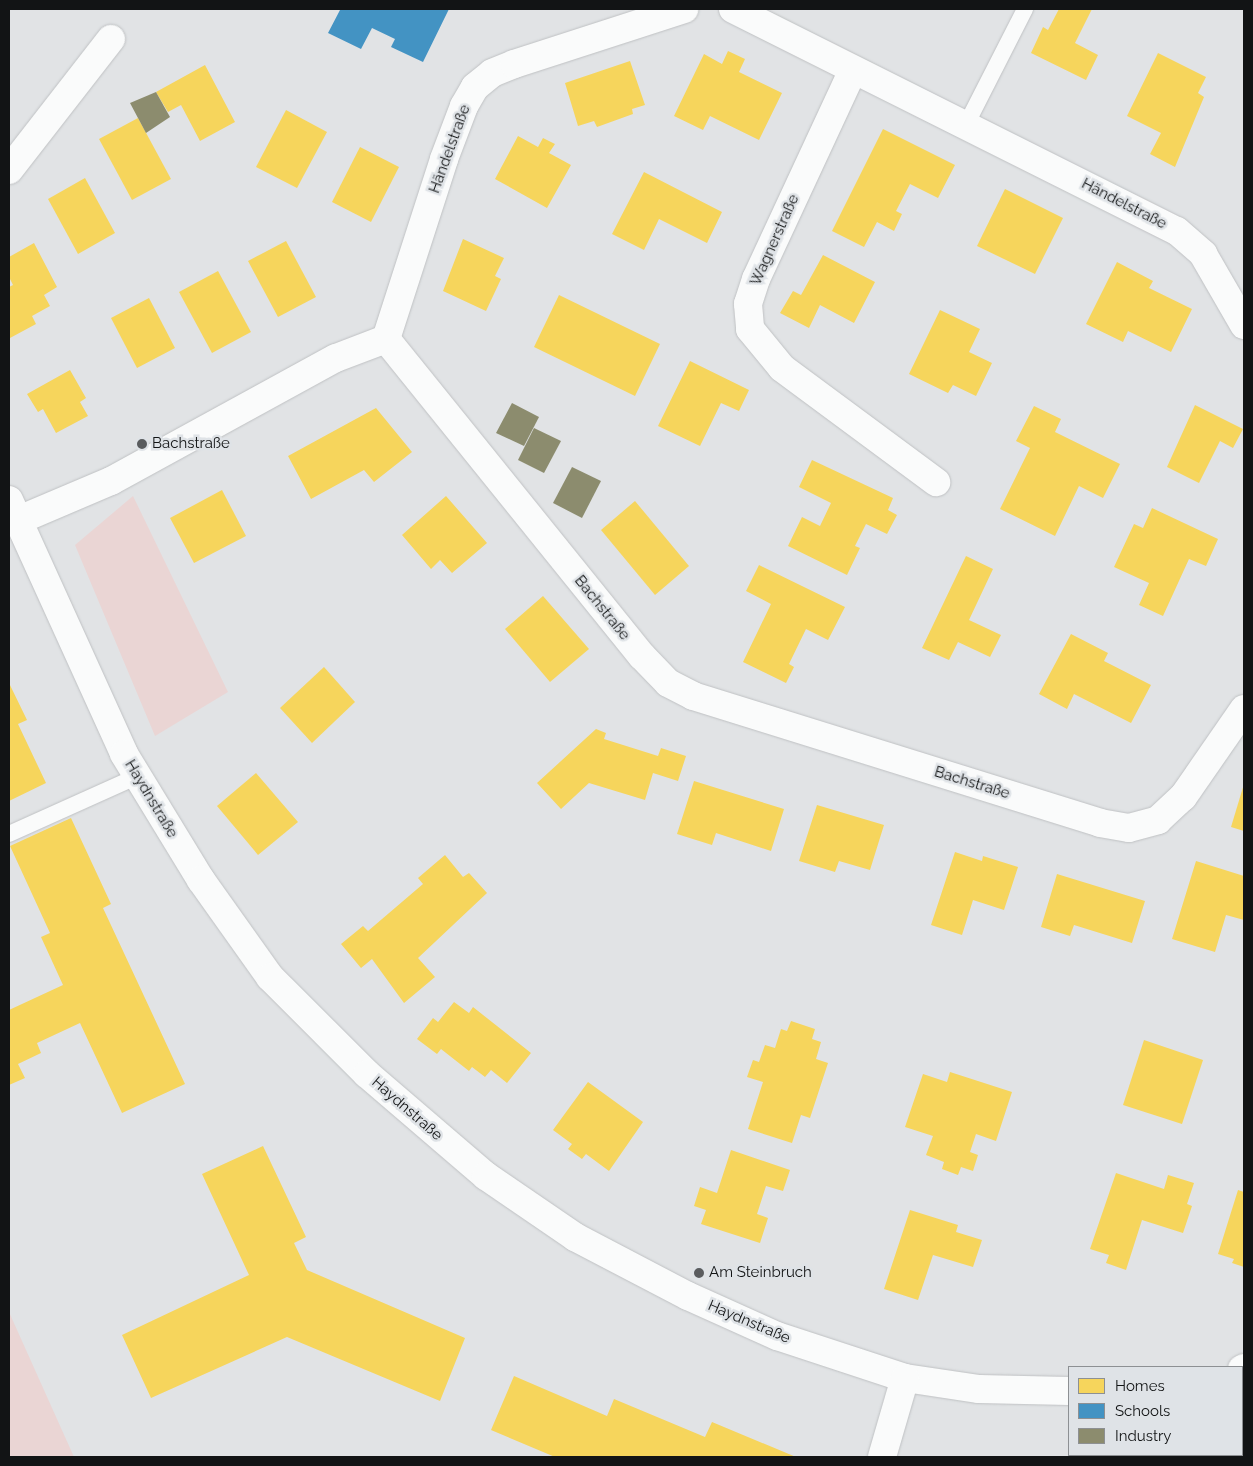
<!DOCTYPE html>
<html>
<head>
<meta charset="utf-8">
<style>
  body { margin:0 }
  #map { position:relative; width:1253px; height:1466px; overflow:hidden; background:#e1e3e5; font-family:Raleway,sans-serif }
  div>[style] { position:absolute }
  .green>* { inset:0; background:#ead5d4 }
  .homes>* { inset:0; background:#f6d55c }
  .schools>* { inset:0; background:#4393c3 }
  .industry>* { inset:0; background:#8c8c6e }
  .roads { filter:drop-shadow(0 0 1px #bfc1c3) drop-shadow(0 0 1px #bfc1c3) }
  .lane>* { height:16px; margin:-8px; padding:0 8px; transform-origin:8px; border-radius:8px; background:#fafbfb }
  .street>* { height:28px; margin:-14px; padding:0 14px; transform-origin:14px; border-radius:14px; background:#fafbfb }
  .dots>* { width:14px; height:14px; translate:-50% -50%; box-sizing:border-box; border:2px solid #dfe3e7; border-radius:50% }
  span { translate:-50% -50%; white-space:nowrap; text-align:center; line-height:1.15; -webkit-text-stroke:5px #dfe3e7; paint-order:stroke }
  .street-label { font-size:15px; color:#121415 }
  .poi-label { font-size:15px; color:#121415 }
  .left { translate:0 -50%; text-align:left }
  .frame { position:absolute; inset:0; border:10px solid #121415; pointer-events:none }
  .legend { position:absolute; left:1068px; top:1366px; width:175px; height:90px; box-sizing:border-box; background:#dfe3e7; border:1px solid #8d9093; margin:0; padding:6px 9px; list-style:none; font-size:15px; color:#121415 }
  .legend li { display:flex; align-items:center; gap:10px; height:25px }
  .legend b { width:25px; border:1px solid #8d9093 }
</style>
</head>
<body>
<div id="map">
  <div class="green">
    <div style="clip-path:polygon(133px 496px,228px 692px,155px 736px,75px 545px)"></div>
    <div style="clip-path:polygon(9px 1312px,74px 1457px,9px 1457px)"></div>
  </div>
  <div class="homes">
    <div style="clip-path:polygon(1059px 9px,1092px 9px,1075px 43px,1098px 55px,1086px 80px,1031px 53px,1043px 27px,1048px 30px)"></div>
    <div style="clip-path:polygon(728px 51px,745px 59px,739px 72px,782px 93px,759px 140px,710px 116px,703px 130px,674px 116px,704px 54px,722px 64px)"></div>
    <div style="clip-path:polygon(1158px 53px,1206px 77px,1198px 93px,1204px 97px,1175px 167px,1150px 154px,1161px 133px,1127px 116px)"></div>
    <div style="clip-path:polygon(630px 61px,645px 105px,632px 109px,633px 114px,597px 127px,594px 121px,578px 126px,565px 83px)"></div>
    <div style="clip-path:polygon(205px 65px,235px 122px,200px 141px,181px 105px,168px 112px,156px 92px)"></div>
    <div style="clip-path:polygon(286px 110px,327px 132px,297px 188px,256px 167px)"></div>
    <div style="clip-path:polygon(138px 118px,171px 179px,132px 200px,99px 139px)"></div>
    <div style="clip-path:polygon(883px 129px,955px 165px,938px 198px,910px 184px,896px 211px,902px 214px,894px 231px,877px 222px,864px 247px,832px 231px)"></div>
    <div style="clip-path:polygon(518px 136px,538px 147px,543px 138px,555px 144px,549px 153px,571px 165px,547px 208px,495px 179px)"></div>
    <div style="clip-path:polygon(360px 147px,399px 167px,371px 222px,332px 202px)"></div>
    <div style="clip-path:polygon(644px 172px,722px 212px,707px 243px,659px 219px,644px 250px,612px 234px)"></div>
    <div style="clip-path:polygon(85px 178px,115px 233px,78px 254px,48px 199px)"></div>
    <div style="clip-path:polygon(1005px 189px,1063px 218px,1035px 274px,977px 246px)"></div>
    <div style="clip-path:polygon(463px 239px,504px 258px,495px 276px,501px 279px,486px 311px,443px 291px)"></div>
    <div style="clip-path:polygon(286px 241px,316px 297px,278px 317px,248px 261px)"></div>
    <div style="clip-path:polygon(34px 243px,57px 287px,44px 295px,50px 306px,32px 316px,36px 324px,10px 338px,9px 287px,13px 285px,9px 277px,9px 257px)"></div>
    <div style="clip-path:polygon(823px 255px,875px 282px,854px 323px,820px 305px,809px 328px,780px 313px,793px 291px,801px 295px)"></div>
    <div style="clip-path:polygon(1117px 262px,1153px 281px,1149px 288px,1192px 309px,1171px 352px,1128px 331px,1123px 342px,1086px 324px)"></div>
    <div style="clip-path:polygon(218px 271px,251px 332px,212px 353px,179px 292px)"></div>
    <div style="clip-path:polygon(559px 295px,660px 344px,635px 396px,534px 347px)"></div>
    <div style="clip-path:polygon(149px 298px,175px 348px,137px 368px,111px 318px)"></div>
    <div style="clip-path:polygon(940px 310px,980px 329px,969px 352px,992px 363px,976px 396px,953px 385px,948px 393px,909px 374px)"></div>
    <div style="clip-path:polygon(690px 361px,749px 390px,739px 411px,721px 403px,700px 446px,658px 426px)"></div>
    <div style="clip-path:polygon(70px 370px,86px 398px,80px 402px,88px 416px,56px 433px,43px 409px,38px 412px,27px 394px)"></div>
    <div style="clip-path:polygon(1195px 405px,1243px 429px,1233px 448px,1220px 441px,1199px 483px,1167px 467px)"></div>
    <div style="clip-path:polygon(1034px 406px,1061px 419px,1055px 432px,1120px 464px,1103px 498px,1079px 486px,1055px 536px,1000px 509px,1030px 448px,1016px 441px)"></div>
    <div style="clip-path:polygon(376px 408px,412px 452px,374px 482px,364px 470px,311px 499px,288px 456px)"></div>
    <div style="clip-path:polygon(812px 460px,893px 498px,888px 510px,897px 515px,887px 534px,866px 524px,855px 546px,860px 548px,847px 575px,788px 546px,802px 517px,820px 526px,831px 503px,799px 487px)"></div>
    <div style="clip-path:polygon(222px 490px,246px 536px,194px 563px,170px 518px)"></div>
    <div style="clip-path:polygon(446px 496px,487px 543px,452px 573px,440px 560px,431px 569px,402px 535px)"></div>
    <div style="clip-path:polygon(635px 501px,689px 566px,655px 595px,601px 530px)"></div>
    <div style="clip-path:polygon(1152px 508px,1218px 539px,1206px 566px,1189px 559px,1163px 616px,1139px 605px,1149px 583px,1114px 567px,1134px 524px,1143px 528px)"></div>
    <div style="clip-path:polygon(966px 556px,993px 569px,969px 620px,1001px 635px,990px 657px,958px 642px,949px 660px,922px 648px)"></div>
    <div style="clip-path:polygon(759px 565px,845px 607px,828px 640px,806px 629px,789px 664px,794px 667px,786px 683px,743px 662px,771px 604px,746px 591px)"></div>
    <div style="clip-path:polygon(543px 596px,589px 649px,550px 682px,505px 629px)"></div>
    <div style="clip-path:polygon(1071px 634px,1108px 653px,1104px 661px,1151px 685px,1131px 723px,1074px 694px,1067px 709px,1039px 694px)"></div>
    <div style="clip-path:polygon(324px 667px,355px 702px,312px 743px,280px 708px)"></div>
    <div style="clip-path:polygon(9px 683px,27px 720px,18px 724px,46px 783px,9px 801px)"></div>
    <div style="clip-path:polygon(596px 729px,606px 733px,604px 739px,658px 756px,661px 748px,686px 756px,678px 781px,653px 773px,645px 800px,589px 783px,561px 809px,537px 783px)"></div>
    <div style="clip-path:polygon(256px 773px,298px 822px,258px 855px,217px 806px)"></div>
    <div style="clip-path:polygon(694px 781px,784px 809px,771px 851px,716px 833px,712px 845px,677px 834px)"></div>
    <div style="clip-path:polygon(1244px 784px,1244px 831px,1231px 827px)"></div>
    <div style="clip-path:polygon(817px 805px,884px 825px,870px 870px,839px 861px,835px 872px,799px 861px)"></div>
    <div style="clip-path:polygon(71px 818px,111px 904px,103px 908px,185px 1084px,122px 1113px,80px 1023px,37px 1043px,41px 1053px,18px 1064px,25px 1078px,9px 1085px,9px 1010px,63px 985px,41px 937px,50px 933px,10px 846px)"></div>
    <div style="clip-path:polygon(955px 852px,982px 861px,983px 856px,1018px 867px,1004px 910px,973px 900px,962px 935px,931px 925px)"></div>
    <div style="clip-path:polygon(445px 855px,463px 877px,469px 873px,487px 893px,418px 958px,435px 977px,404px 1003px,372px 959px,361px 968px,341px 944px,363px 926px,368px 931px,423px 884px,418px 878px)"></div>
    <div style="clip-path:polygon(1196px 861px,1244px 876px,1244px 920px,1226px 915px,1215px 952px,1172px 939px)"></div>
    <div style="clip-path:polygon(1057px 874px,1145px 901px,1132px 943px,1074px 925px,1070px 936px,1041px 927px)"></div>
    <div style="clip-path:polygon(454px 1002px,469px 1013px,473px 1007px,531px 1053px,507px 1083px,491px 1070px,485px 1077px,472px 1067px,469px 1071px,441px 1049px,437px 1054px,417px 1039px,433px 1018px,438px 1022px)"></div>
    <div style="clip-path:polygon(791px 1021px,815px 1029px,812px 1039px,821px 1042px,816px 1059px,828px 1063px,810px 1118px,801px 1115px,792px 1143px,748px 1129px,763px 1082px,747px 1077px,753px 1060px,759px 1062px,765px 1045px,775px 1048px,781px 1029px,787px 1031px)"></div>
    <div style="clip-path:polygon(1144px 1040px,1203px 1060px,1182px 1124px,1123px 1105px)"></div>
    <div style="clip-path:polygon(950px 1072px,1012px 1092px,996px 1141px,976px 1134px,970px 1152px,978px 1155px,973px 1171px,961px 1167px,958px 1175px,942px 1169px,944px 1162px,926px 1155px,933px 1136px,905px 1127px,923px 1074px,947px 1082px)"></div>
    <div style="clip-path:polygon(588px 1082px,643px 1122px,609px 1171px,586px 1154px,582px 1159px,568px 1149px,572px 1144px,553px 1130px)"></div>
    <div style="clip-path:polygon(263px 1146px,306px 1237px,294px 1243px,307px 1270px,465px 1338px,440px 1401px,287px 1337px,151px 1398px,122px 1335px,249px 1275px,202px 1174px)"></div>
    <div style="clip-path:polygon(731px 1150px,790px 1170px,783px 1191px,766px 1186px,757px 1214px,768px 1218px,760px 1243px,701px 1224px,706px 1210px,694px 1206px,700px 1187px,717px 1193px)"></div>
    <div style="clip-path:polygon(1116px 1173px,1164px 1189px,1168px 1175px,1194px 1183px,1187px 1204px,1192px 1206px,1183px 1233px,1142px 1220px,1126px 1270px,1106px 1263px,1109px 1255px,1090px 1249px)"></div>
    <div style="clip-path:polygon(1238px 1190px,1244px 1192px,1244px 1267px,1232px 1263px,1234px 1259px,1218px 1254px)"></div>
    <div style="clip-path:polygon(910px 1210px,958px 1225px,956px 1232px,982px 1240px,973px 1267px,933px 1255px,918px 1300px,884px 1289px)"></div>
    <div style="clip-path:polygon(514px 1376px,607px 1416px,614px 1399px,705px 1437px,712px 1422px,796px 1457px,555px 1457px,491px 1430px)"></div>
    <div style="clip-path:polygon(1209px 1455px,1231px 1455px,1237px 1457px,1208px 1457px)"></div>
  </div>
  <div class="schools">
    <div style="clip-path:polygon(337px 9px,449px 9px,423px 62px,391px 47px,395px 39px,372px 28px,361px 49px,328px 33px,340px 10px)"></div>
  </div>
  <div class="industry">
    <div style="clip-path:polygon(156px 92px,170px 117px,146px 133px,130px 103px)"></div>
    <div style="clip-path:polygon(512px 403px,539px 417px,524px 446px,496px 433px)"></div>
    <div style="clip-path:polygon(534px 428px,561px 441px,544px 473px,518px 460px)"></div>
    <div style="clip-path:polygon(572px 467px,601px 481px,582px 518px,553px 503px)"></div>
  </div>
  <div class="roads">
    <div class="lane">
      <div style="left:966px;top:125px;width:130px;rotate:-63deg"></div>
      <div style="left:9px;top:834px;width:139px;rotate:-24.2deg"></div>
    </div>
    <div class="street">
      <div style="left:733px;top:9px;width:496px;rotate:26.6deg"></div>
      <div style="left:1177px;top:231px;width:35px;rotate:41deg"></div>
      <div style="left:1203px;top:254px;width:82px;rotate:60deg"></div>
      <div style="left:853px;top:70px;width:230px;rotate:114.9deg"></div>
      <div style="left:756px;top:279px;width:26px;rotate:108deg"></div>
      <div style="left:748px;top:304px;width:25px;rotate:85deg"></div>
      <div style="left:750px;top:329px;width:50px;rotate:50.6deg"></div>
      <div style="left:782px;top:368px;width:192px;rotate:36.5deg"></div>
      <div style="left:9px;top:170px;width:166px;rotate:-52.1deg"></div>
      <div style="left:386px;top:339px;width:407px;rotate:51.1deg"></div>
      <div style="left:642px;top:656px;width:37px;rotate:46deg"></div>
      <div style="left:668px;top:683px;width:28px;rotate:27deg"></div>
      <div style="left:693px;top:696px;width:426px;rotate:17.3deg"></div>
      <div style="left:1100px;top:823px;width:29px;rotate:10deg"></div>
      <div style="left:1129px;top:828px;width:30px;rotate:-15deg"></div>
      <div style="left:1158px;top:820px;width:34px;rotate:-43deg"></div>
      <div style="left:1183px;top:797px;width:107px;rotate:-55.3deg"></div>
      <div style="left:386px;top:339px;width:189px;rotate:-72.1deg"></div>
      <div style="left:444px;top:159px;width:57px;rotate:-69.3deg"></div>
      <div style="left:464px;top:106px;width:22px;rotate:-60deg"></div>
      <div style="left:475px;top:87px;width:22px;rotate:-39deg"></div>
      <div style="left:492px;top:73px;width:24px;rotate:-22deg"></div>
      <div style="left:514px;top:64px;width:179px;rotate:-17.9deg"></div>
      <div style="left:9px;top:500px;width:279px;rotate:65.6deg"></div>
      <div style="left:124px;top:754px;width:148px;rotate:58.6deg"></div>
      <div style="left:201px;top:880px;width:119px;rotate:54.6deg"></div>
      <div style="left:270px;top:977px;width:137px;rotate:45deg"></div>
      <div style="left:367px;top:1074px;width:157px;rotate:40.6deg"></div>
      <div style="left:486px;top:1176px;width:108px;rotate:34.4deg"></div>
      <div style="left:575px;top:1237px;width:127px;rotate:27.6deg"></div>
      <div style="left:688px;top:1296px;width:98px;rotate:24.2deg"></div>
      <div style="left:777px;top:1336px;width:135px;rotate:18.2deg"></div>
      <div style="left:905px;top:1378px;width:75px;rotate:8.5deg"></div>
      <div style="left:979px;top:1389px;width:90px;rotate:1.3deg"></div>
      <div style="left:19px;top:520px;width:100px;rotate:-23deg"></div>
      <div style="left:111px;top:481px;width:256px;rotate:-28.7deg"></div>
      <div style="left:336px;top:358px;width:53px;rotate:-20.8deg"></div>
      <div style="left:1242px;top:1369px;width:2px;rotate:-27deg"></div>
      <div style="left:882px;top:1457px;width:82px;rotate:-73.8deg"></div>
    </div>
  </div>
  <div class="dots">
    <div style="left:142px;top:444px;background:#5a5c5e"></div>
    <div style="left:699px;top:1273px;background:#5a5c5e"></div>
  </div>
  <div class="street-label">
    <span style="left:450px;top:149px;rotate:-70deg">Händelstraße</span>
    <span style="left:1124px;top:204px;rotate:27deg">Händelstraße</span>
    <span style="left:775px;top:240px;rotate:-66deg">Wagnerstraße</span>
    <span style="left:602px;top:608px;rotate:51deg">Bachstraße</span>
    <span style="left:972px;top:783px;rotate:17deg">Bachstraße</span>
    <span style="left:151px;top:799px;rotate:59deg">Haydnstraße</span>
    <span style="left:407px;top:1109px;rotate:41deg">Haydnstraße</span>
    <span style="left:749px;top:1322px;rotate:23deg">Haydnstraße</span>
  </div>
  <div class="poi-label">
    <span class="left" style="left:152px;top:444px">Bachstraße</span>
    <span class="left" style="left:709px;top:1273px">Am Steinbruch</span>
  </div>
  <div class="frame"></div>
  <ul class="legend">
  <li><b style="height:14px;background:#f6d55c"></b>Homes</li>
  <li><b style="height:14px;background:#4393c3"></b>Schools</li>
  <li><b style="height:14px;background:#8c8c6e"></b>Industry</li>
  </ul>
</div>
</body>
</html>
